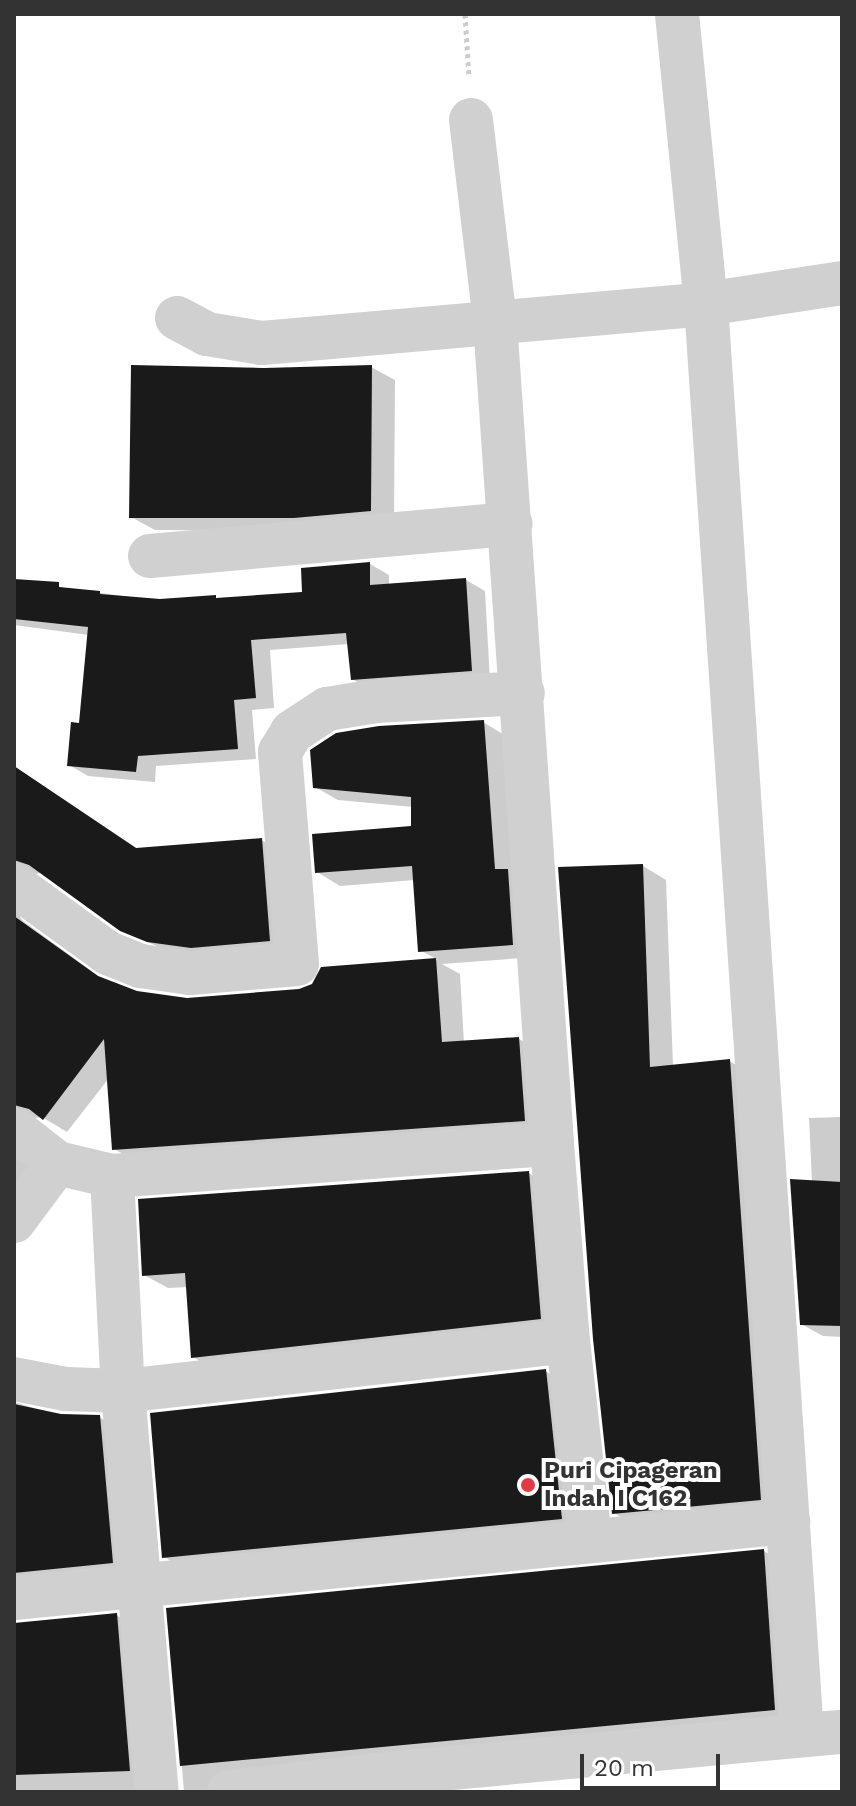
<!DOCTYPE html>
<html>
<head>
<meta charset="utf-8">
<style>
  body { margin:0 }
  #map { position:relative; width:856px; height:1806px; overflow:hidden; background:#fff; font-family:"Work Sans",sans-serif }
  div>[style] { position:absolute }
  .shadow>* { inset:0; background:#0003 }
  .building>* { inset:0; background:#1a1a1a }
  .path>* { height:5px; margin-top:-2.5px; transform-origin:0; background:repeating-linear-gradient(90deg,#cdcdcd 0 4px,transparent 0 8px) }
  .street>* { height:44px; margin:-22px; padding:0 22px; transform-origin:22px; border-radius:22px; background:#d0d0d0 }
  .dots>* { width:22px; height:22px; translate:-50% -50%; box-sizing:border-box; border:4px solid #fff; border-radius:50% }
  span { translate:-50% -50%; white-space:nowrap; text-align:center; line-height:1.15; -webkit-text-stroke:8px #fff; paint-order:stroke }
  .poi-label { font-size:24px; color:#333; font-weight:700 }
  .left { translate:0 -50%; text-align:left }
  .frame { position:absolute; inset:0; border:16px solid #333; pointer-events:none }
  .scale { position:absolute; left:580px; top:1754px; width:140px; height:36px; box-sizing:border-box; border:4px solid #333; border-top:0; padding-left:10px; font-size:24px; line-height:28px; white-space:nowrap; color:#333; -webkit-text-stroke:6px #fff; paint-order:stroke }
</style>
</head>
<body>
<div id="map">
  <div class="shadow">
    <div style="clip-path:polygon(371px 367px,395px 380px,394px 524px,320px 531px,155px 530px,131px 517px)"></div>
    <div style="clip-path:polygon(370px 564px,389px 575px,389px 585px,466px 580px,485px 591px,490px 681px,371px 690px,352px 679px,349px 644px,270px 650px,274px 708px,252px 710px,256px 759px,156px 766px,155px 782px,88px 776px,69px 765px,81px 725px,89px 635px,14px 625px,14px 581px,160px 601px,305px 594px)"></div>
    <div style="clip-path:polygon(483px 722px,506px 736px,536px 957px,442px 964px,460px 974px,464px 1043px,519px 1039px,543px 1052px,548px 1134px,138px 1162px,114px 1149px,109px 1078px,67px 1132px,42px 1117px,29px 1119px,14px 1137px,14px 908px,23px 921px,104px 980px,137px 993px,192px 1000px,300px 991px,313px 986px,322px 969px,438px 960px,420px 950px,415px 880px,340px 886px,317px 872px,413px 828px,413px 807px,338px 800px,315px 787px)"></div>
    <div style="clip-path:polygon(14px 766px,138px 849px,261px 840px,285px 853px,293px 954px,173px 954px,121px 929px,41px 873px,29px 875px,14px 893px)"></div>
    <div style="clip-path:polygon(643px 866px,666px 880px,673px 1066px,729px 1061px,753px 1074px,784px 1512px,638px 1527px,614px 1513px)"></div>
    <div style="clip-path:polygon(842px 1117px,842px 1337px,823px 1336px,801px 1324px,812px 1182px,809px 1118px)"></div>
    <div style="clip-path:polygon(14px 1151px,45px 1182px,14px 1224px)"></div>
    <div style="clip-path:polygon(529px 1173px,553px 1187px,564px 1332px,217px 1371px,193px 1357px,188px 1287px,168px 1288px,144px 1275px)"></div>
    <div style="clip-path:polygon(545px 1371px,569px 1384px,585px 1531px,187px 1570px,164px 1557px)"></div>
    <div style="clip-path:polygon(14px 1402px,61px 1416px,99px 1417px,123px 1431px,136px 1576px,14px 1605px)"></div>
    <div style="clip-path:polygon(764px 1551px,788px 1565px,798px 1722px,233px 1792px,184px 1792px,169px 1610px)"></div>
    <div style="clip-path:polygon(116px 1615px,140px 1629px,154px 1792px,14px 1792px,14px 1619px,16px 1625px)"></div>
  </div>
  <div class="building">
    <div style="clip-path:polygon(131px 365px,264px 368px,372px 365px,371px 511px,294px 518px,129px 518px)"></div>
    <div style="clip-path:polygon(370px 562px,370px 585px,466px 578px,472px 671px,351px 680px,346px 633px,251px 640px,256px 698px,234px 700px,238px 749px,138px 756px,136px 772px,67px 766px,71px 722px,79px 723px,88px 627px,14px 619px,14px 579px,59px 582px,59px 587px,100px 591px,100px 594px,160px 599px,216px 595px,216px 598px,302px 592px,301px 568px)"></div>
    <div style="clip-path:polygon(484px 720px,495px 869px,508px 869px,513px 945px,418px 952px,412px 866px,315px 873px,312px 834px,411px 826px,411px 797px,313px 788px,310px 750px,336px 733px,379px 726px)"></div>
    <div style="clip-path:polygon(14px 766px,136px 848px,262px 838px,270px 941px,191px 948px,147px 942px,120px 931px,29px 865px,14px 860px)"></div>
    <div style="clip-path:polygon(643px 864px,650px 1067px,730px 1059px,761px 1500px,612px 1514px,593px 1339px,558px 867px)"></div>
    <div style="clip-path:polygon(14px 916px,98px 976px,137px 991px,187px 998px,299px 989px,312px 984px,321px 967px,436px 958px,442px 1042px,519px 1037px,525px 1121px,112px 1150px,104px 1039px,43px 1120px,29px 1109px,14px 1105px)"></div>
    <div style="clip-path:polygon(529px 1171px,541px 1319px,191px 1358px,185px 1273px,142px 1276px,138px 1199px)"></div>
    <div style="clip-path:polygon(790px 1179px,842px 1182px,842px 1326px,800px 1325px)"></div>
    <div style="clip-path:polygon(546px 1369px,562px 1519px,162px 1558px,150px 1413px)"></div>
    <div style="clip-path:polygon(14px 1404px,61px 1414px,100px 1415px,113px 1563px,14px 1573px)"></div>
    <div style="clip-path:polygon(764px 1549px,775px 1710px,180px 1766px,166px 1608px)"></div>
    <div style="clip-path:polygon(117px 1613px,130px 1771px,14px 1775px,14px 1623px)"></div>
  </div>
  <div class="path">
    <div style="left:465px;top:14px;width:63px;rotate:86.4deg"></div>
  </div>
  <div class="street">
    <div style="left:677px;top:14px;width:291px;rotate:84.3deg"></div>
    <div style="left:706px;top:304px;width:1434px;rotate:86.16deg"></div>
    <div style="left:471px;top:120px;width:203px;rotate:83.2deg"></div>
    <div style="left:495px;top:322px;width:824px;rotate:86.03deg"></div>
    <div style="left:552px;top:1144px;width:198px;rotate:85.4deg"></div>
    <div style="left:568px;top:1341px;width:201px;rotate:83.7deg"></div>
    <div style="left:177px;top:318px;width:34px;rotate:28deg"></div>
    <div style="left:207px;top:334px;width:56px;rotate:9.3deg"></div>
    <div style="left:262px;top:343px;width:446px;rotate:-5deg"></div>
    <div style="left:706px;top:304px;width:138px;rotate:-8.8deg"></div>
    <div style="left:150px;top:556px;width:362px;rotate:-5.1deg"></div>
    <div style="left:14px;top:885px;width:116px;rotate:35.9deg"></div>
    <div style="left:108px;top:953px;width:35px;rotate:22deg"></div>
    <div style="left:141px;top:966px;width:49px;rotate:8.1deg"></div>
    <div style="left:190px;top:973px;width:107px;rotate:-4.8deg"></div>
    <div style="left:297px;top:964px;width:213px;rotate:-94.6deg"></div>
    <div style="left:280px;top:752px;width:23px;rotate:-59deg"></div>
    <div style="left:292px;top:732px;width:42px;rotate:-33.3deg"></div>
    <div style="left:327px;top:709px;width:50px;rotate:-9.3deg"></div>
    <div style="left:376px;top:701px;width:147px;rotate:-3.1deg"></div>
    <div style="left:14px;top:1129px;width:55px;rotate:38.3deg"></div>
    <div style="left:57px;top:1163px;width:57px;rotate:13.3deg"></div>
    <div style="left:112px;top:1176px;width:441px;rotate:-4.2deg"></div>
    <div style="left:112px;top:1176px;width:215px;rotate:87.1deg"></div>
    <div style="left:123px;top:1391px;width:402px;rotate:85.2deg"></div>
    <div style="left:14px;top:1221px;width:72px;rotate:-53.4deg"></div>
    <div style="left:14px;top:1379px;width:53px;rotate:10.9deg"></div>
    <div style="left:66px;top:1389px;width:57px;rotate:2deg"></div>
    <div style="left:123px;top:1391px;width:448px;rotate:-6.4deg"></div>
    <div style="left:14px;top:1598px;width:778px;rotate:-5.61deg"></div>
    <div style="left:229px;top:1792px;width:148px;rotate:-6.6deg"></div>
    <div style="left:376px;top:1775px;width:468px;rotate:-5.3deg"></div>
  </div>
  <div class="dots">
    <div style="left:528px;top:1485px;background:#e63946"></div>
  </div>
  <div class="poi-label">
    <span class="left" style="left:544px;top:1485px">Puri Cipageran<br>Indah I C162</span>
  </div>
  <div class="frame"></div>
  <div class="scale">20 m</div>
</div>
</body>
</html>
